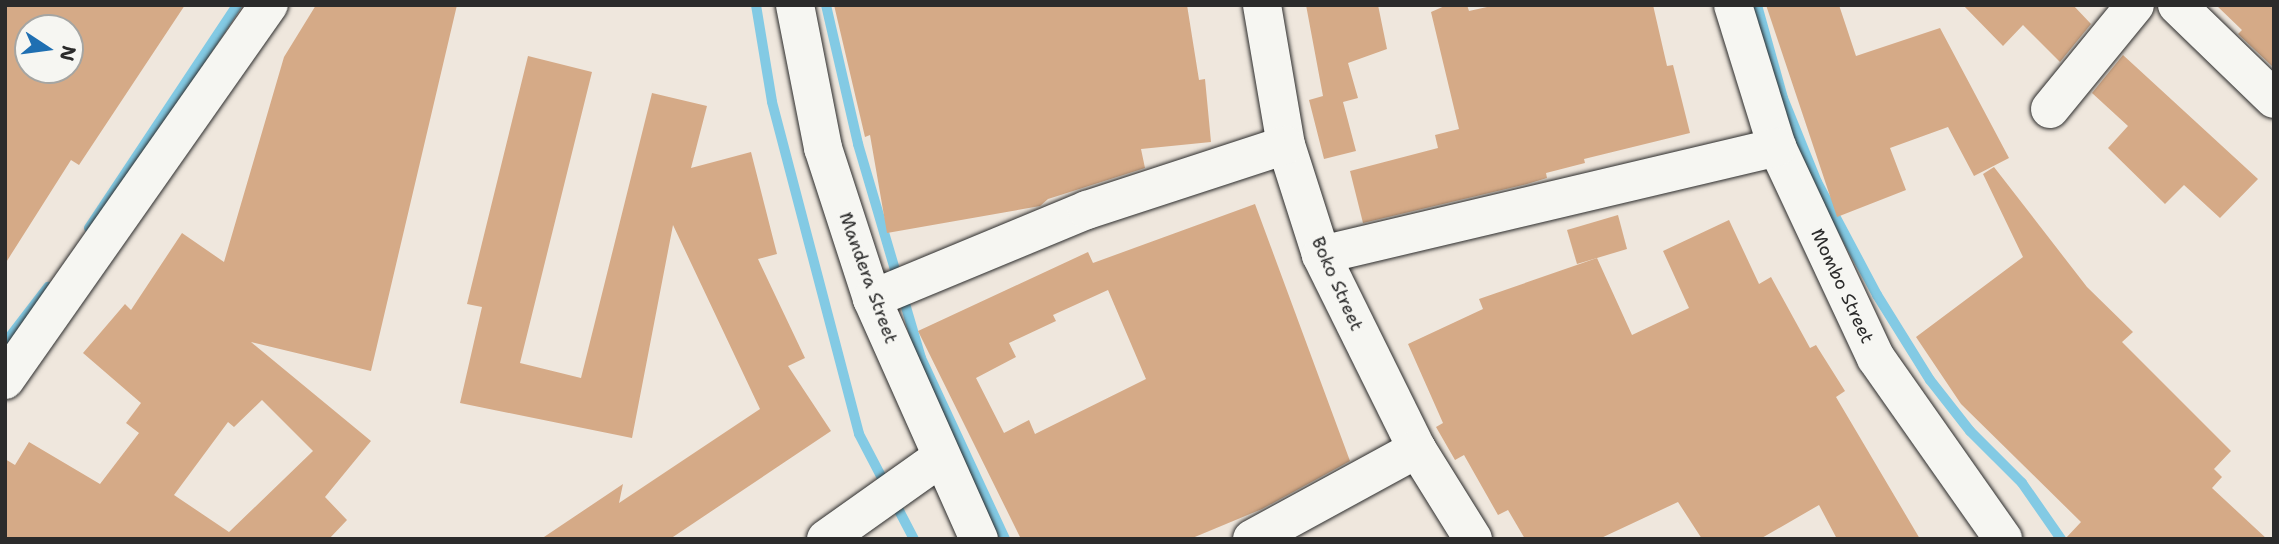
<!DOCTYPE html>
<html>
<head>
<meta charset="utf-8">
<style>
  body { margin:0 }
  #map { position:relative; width:2279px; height:544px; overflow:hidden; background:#efe7dd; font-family:"Shantell Sans",sans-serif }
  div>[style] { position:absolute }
  .stream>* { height:10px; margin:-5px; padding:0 5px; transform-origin:5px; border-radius:5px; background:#83cae4 }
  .building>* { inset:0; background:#d5aa87 }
  .roads { filter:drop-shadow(0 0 2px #2b2b2b) drop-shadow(0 0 2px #2b2b2b) }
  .minor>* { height:38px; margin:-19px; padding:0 19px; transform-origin:19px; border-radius:19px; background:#f6f6f2 }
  span { translate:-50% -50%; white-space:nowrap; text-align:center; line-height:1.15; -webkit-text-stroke:7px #f6f6f2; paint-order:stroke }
  .street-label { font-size:18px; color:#2b2b2b }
  .frame { position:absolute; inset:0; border:7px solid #2b2b2b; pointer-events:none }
  .north { position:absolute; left:14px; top:14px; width:70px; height:70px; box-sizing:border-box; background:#f6f6f2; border:2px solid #a5a5a2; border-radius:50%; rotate:103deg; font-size:19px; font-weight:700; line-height:28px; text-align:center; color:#2b2b2b }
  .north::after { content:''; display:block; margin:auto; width:24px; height:32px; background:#1f6fb2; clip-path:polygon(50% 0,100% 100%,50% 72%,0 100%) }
</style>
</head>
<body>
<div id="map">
  <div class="stream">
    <div style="left:756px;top:5px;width:98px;rotate:80.6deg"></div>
    <div style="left:772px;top:102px;width:343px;rotate:75.3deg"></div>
    <div style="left:859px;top:434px;width:119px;rotate:62.4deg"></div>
    <div style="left:826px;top:5px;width:143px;rotate:77deg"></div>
    <div style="left:858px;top:144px;width:223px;rotate:73.6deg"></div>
    <div style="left:921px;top:358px;width:200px;rotate:65.1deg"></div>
    <div style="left:1757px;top:5px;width:97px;rotate:74.4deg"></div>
    <div style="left:1783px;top:98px;width:91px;rotate:68deg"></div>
    <div style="left:1817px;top:182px;width:128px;rotate:62deg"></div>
    <div style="left:1877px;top:295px;width:100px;rotate:58.1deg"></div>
    <div style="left:1930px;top:380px;width:65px;rotate:51.9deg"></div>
    <div style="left:1970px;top:431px;width:74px;rotate:45deg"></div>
    <div style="left:2022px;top:483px;width:68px;rotate:55.1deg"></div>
    <div style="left:89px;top:228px;width:268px;rotate:-56.4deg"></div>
    <div style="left:5px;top:343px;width:71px;rotate:-52.5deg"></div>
  </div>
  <div class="building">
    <div style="clip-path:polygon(evenodd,5px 5px,185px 5px,79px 165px,71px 160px,5px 264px,5px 5px,28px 28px,70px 28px,70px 70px,28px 70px,28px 28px)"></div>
    <div style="clip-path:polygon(evenodd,316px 5px,457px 5px,371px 371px,251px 342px,371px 441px,325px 497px,347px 520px,329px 539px,5px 539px,5px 459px,15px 465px,29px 442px,100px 484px,139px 433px,126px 423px,141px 403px,83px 353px,125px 304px,131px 310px,182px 233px,224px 262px,284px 57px,316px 5px,262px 400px,313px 451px,229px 532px,174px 495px,228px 422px,234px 427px,262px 400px)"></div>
    <div style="clip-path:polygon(834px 5px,1187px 5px,1199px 80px,1205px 79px,1211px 142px,1141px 149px,1145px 168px,1048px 199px,1040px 206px,887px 233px,870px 135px,865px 137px)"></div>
    <div style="clip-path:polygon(1306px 5px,1378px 5px,1387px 49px,1348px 63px,1358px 98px,1343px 102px,1356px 151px,1324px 159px,1309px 100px,1323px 96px)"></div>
    <div style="clip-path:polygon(1447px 5px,1467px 5px,1469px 11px,1496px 5px,1653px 5px,1667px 66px,1673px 65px,1690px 133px,1584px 159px,1585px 163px,1546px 173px,1547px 178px,1527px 184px,1363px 223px,1350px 171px,1438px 148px,1435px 135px,1459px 129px,1431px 12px)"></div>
    <div style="clip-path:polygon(1766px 5px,1839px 5px,1856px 56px,1940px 28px,2009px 158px,1974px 176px,1948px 127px,1890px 148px,1906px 190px,1837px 217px)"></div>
    <div style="clip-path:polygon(1963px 5px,2073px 5px,2091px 24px,2060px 62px,2023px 25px,2003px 46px)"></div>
    <div style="clip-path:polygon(2216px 5px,2274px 5px,2274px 68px,2238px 34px,2242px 30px)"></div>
    <div style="clip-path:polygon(2123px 55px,2258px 179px,2220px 218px,2184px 185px,2165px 204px,2108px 148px,2128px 126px,2092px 93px)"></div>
    <div style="clip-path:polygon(528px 56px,592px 72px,520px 363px,581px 378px,652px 93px,707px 106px,691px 168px,751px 152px,777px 254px,758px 259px,805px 358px,788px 366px,831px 431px,670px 539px,541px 539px,623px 484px,619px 503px,760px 409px,673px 225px,632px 438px,460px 403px,482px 307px,467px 304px)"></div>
    <div style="clip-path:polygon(1994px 167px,2087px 287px,2133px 332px,2122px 342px,2231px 451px,2214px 469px,2222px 477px,2212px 488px,2267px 539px,2065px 539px,2081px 522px,1961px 404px,1916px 337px,2023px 257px,1983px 174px)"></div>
    <div style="clip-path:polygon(evenodd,1255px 204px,1350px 461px,1262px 509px,1190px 539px,1021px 539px,918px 331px,1088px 252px,1093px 263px,1255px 204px,1108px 290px,1146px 379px,1035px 434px,1029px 420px,1004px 433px,976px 378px,1016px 357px,1009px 343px,1056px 321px,1053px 315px,1108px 290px)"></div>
    <div style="clip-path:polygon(1618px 215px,1627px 249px,1577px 264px,1567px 230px)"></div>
    <div style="clip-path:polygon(1729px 220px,1759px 284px,1771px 277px,1810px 348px,1816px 345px,1845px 391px,1836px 397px,1920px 539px,1837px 539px,1819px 505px,1760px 539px,1702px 539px,1678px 502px,1599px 539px,1525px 539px,1508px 510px,1498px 515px,1464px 455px,1455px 460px,1436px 427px,1443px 423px,1408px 344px,1483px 309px,1479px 299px,1597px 258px,1632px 335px,1689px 308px,1663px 251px)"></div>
  </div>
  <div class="roads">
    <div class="minor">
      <div style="left:795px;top:5px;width:146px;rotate:78.9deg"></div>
      <div style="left:823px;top:148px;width:159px;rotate:72deg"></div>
      <div style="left:872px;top:299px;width:263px;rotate:66deg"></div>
      <div style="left:1262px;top:5px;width:142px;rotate:80.3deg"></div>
      <div style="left:1286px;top:145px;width:115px;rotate:72.3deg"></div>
      <div style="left:1321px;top:255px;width:216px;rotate:63.7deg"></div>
      <div style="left:1417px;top:449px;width:106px;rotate:58.1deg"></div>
      <div style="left:1733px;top:5px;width:149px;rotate:72.8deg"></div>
      <div style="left:1777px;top:147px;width:233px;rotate:64.9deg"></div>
      <div style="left:1876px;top:358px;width:221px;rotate:54.9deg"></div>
      <div style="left:2177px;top:5px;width:135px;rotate:44.1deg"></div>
      <div style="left:2050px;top:109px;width:134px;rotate:-50.7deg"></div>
      <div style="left:1321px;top:255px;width:469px;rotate:-13.3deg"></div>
      <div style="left:872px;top:299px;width:233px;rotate:-22.5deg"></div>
      <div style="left:1087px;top:210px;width:209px;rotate:-18.1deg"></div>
      <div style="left:5px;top:380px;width:459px;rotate:-54.9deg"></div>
      <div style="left:826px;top:539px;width:140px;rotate:-35.4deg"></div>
      <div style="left:1252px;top:539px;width:188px;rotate:-28.6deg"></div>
    </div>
  </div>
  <div class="street-label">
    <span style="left:868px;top:278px;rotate:70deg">Mandera Street</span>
    <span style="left:1337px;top:284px;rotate:66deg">Boko Street</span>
    <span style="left:1842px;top:286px;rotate:65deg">Mombo Street</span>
  </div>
  <div class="frame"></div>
  <div class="north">N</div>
</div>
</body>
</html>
